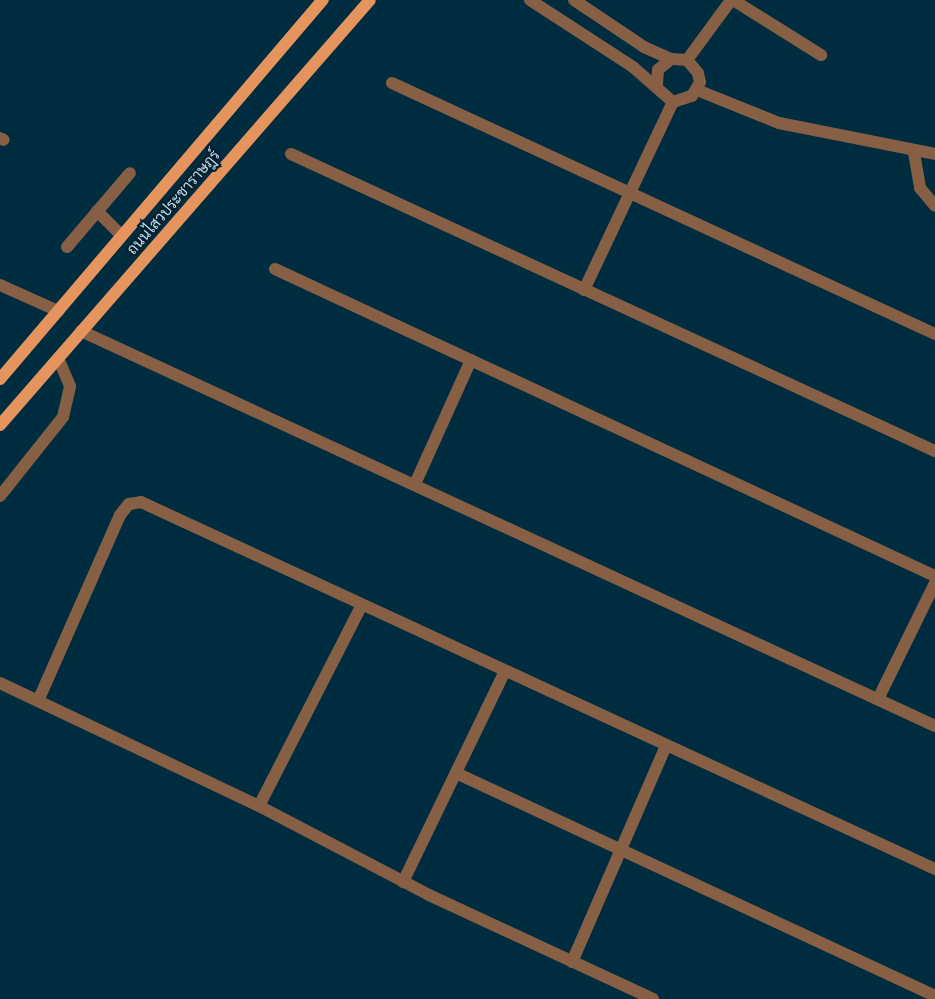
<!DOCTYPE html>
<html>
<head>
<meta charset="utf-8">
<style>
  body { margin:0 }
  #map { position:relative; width:935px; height:999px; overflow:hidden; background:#002c3f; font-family:Inter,Sarabun,sans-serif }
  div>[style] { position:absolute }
  .minor>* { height:12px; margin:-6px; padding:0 6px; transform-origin:6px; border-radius:6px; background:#865f45 }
  .major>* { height:12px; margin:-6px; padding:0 6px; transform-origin:6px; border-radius:6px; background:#e5945d }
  span { translate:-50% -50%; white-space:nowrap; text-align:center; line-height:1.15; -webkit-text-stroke:4.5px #05212f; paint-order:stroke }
  .street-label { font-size:15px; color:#c3deee }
</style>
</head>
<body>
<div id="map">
  <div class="minor">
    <div style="left:530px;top:0;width:123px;rotate:33deg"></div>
    <div style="left:633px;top:67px;width:53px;rotate:41.2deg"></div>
    <div style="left:673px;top:102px;width:20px;rotate:-18deg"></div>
    <div style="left:692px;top:96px;width:16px;rotate:-60deg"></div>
    <div style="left:700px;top:82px;width:9px;rotate:-103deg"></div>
    <div style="left:698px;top:73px;width:17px;rotate:-130deg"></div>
    <div style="left:687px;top:60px;width:16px;rotate:-176deg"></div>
    <div style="left:671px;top:59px;width:17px;rotate:140deg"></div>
    <div style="left:658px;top:70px;width:16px;rotate:94deg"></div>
    <div style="left:574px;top:0;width:84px;rotate:33.9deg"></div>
    <div style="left:644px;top:47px;width:30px;rotate:24deg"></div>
    <div style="left:733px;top:0;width:104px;rotate:32deg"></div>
    <div style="left:687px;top:60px;width:74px;rotate:-53.7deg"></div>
    <div style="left:392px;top:83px;width:598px;rotate:24.81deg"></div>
    <div style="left:697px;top:90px;width:88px;rotate:21.9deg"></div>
    <div style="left:779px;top:123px;width:159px;rotate:11.2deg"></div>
    <div style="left:0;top:138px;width:4px;rotate:27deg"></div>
    <div style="left:914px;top:153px;width:36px;rotate:80deg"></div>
    <div style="left:920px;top:188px;width:23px;rotate:50deg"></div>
    <div style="left:291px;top:154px;width:709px;rotate:24.76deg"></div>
    <div style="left:97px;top:211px;width:35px;rotate:45deg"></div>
    <div style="left:67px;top:247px;width:97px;rotate:-49.6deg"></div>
    <div style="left:275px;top:269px;width:728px;rotate:24.95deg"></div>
    <div style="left:0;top:285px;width:64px;rotate:24.1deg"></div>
    <div style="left:584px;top:290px;width:208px;rotate:-64.7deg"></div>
    <div style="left:81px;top:331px;width:941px;rotate:24.82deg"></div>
    <div style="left:415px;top:484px;width:136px;rotate:-65.7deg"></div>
    <div style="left:0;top:496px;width:101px;rotate:-51.4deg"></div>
    <div style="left:63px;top:417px;width:32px;rotate:-77deg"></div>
    <div style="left:70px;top:386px;width:30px;rotate:-113deg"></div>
    <div style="left:0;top:683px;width:287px;rotate:25.4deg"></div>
    <div style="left:259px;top:806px;width:192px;rotate:27.6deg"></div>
    <div style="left:429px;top:895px;width:247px;rotate:24.9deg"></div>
    <div style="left:878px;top:699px;width:129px;rotate:-63.8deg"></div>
    <div style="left:38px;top:701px;width:203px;rotate:-66.2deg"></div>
    <div style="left:120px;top:515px;width:14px;rotate:-51deg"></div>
    <div style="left:129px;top:504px;width:12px;rotate:-9deg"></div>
    <div style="left:141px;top:502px;width:875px;rotate:24.81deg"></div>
    <div style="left:456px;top:773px;width:528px;rotate:24.96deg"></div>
    <div style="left:259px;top:806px;width:226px;rotate:-62.9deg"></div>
    <div style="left:403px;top:882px;width:234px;rotate:-64.2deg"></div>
    <div style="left:572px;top:962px;width:236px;rotate:-66.5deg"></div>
  </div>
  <div class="major">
    <div style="left:0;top:379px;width:498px;rotate:-49.6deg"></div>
    <div style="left:0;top:425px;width:563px;rotate:-48.96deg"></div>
  </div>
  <div class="street-label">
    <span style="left:173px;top:202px;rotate:-49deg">ถนนไสวประชาราษฎร์</span>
  </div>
</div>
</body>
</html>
